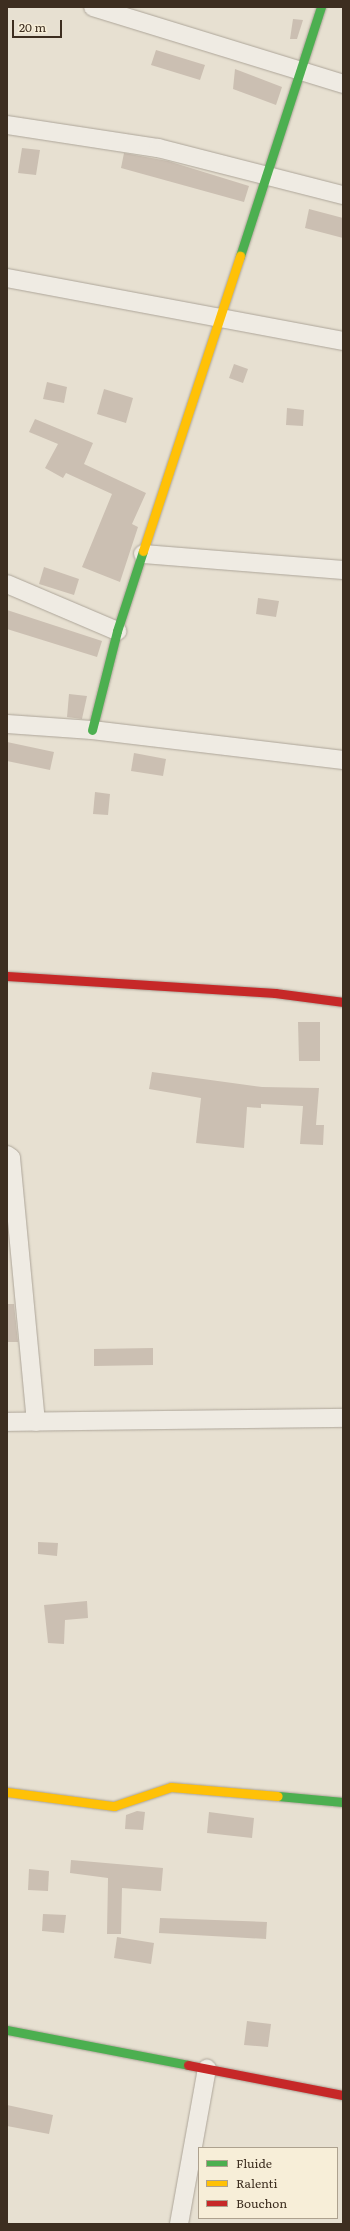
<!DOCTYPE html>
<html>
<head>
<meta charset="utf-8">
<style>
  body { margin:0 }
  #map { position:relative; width:350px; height:2231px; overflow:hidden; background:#e7e0d1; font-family:Literata,serif }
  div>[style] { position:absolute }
  .building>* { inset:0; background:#cbbfb2 }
  .roads { filter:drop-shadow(0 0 1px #ada599) drop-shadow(0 0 1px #ada599) }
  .street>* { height:18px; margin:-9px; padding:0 9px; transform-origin:9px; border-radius:9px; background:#efebe3 }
  .fast>* { height:9px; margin:-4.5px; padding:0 4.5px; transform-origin:4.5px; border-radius:4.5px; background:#4caf50 }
  .slow>* { height:9px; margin:-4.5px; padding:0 4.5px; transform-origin:4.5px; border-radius:4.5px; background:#ffc107 }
  .jam>* { height:9px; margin:-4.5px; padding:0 4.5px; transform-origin:4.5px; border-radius:4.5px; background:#c62828 }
  span { translate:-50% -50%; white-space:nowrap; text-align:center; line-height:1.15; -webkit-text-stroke:3px #f7eed8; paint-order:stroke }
  .frame { position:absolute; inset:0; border:8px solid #3d2e20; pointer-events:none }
  .legend { position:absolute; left:198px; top:2147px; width:140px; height:72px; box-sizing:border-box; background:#f7eed8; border:1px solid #ada18e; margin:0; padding:5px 7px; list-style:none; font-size:12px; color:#3d2e20 }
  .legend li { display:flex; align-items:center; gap:8px; height:20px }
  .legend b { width:20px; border:1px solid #ada18e }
  .scale { position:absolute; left:12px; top:20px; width:50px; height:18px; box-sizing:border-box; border:2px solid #3d2e20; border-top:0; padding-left:5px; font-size:12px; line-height:14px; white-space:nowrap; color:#3d2e20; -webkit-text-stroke:3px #f7eed8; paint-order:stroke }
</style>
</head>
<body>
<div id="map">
  <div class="building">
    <div style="clip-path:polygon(293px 19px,303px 20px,297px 39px,290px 39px)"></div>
    <div style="clip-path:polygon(156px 50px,205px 65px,200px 80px,151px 65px)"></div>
    <div style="clip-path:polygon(235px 69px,282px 87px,276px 105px,233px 89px)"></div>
    <div style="clip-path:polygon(22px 148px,40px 150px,36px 175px,18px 173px)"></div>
    <div style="clip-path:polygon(124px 153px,168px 161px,249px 186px,244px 202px,121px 168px)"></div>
    <div style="clip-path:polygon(309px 209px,343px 218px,343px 238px,305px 228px)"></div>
    <div style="clip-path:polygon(234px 364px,248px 369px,243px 383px,229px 378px)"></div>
    <div style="clip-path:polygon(47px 382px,67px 387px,64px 403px,43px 399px)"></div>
    <div style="clip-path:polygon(104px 389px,133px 398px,126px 423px,97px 414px)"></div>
    <div style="clip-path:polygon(287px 408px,304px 410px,303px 426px,286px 425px)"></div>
    <div style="clip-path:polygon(35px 419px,93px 443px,84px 464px,146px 493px,132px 524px,138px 527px,120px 582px,82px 567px,112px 494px,66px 473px,63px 478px,45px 468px,58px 444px,29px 432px)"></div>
    <div style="clip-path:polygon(44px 567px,79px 579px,74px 595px,39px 584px)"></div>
    <div style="clip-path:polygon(258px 598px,279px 601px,276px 617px,256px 614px)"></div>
    <div style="clip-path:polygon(7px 610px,102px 641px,97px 657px,7px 629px)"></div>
    <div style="clip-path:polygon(69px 694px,87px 696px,82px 719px,67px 717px)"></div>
    <div style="clip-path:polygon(7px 742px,54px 752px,50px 770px,7px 761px)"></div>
    <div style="clip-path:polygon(134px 753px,166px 759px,163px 776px,131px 771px)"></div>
    <div style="clip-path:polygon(95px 792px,110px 794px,108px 815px,93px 814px)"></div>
    <div style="clip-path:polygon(298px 1022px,320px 1022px,320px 1061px,299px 1061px)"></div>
    <div style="clip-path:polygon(152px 1072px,262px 1087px,319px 1088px,316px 1125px,324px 1125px,323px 1145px,300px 1144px,303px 1106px,261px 1104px,261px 1108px,247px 1107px,244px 1148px,196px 1143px,201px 1098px,149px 1089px)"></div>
    <div style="clip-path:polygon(7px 1304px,14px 1304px,18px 1342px,7px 1342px)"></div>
    <div style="clip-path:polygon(153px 1348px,153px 1365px,94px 1366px,94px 1349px)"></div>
    <div style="clip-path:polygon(38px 1542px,58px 1543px,57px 1556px,38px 1554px)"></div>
    <div style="clip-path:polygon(87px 1601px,88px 1618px,65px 1620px,64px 1644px,48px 1643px,44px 1605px)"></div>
    <div style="clip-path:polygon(137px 1811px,145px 1812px,143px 1830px,125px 1829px,126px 1815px)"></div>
    <div style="clip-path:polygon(209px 1812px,254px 1818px,252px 1838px,207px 1833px)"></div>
    <div style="clip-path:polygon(71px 1860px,163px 1868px,161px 1891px,122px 1888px,121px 1934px,107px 1934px,108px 1878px,70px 1873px)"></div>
    <div style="clip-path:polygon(29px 1869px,49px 1871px,48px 1891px,28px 1890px)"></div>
    <div style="clip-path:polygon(43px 1914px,66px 1915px,64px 1933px,42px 1931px)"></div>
    <div style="clip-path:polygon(160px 1918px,267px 1922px,266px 1939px,159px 1933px)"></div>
    <div style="clip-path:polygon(117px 1937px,154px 1943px,151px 1964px,114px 1958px)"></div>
    <div style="clip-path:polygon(247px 2021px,271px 2024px,268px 2047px,244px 2045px)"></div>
    <div style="clip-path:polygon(7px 2105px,53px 2115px,49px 2134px,7px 2126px)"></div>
  </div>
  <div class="roads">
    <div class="street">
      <div style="left:93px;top:7px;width:262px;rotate:17.1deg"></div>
      <div style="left:7px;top:125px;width:153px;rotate:8.7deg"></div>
      <div style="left:158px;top:148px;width:191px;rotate:14.3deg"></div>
      <div style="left:7px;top:278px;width:342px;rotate:10.6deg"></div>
      <div style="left:143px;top:554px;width:201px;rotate:4.6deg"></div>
      <div style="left:7px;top:584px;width:120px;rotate:23.1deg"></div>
      <div style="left:7px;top:724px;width:85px;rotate:4deg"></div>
      <div style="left:92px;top:730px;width:253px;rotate:6.8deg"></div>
      <div style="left:7px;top:1155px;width:5px;rotate:37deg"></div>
      <div style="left:11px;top:1158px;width:265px;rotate:84.6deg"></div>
      <div style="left:7px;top:1422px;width:336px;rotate:-0.7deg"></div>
      <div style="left:179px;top:2224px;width:158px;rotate:-79.8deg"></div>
    </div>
    <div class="fast">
      <div style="left:240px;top:256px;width:262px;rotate:-72deg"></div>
      <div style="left:92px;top:730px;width:102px;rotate:-75.8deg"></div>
      <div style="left:117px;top:631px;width:84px;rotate:-72deg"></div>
      <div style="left:278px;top:1796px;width:65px;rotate:5.3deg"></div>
      <div style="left:7px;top:2030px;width:184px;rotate:10.9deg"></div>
    </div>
    <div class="slow">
      <div style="left:143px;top:551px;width:311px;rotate:-71.8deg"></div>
      <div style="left:7px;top:1792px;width:108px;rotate:7.5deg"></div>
      <div style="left:114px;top:1806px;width:60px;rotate:-18.4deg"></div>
      <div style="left:171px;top:1787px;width:107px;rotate:4.8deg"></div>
    </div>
    <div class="jam">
      <div style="left:7px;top:976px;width:269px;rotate:3.6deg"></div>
      <div style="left:275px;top:993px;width:69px;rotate:7.5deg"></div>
      <div style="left:188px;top:2065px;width:158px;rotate:11deg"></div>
    </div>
  </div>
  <div class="frame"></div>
  <ul class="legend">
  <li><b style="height:5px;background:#4caf50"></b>Fluide</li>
  <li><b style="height:5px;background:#ffc107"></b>Ralenti</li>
  <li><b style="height:5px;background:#c62828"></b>Bouchon</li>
  </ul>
  <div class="scale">20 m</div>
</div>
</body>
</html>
